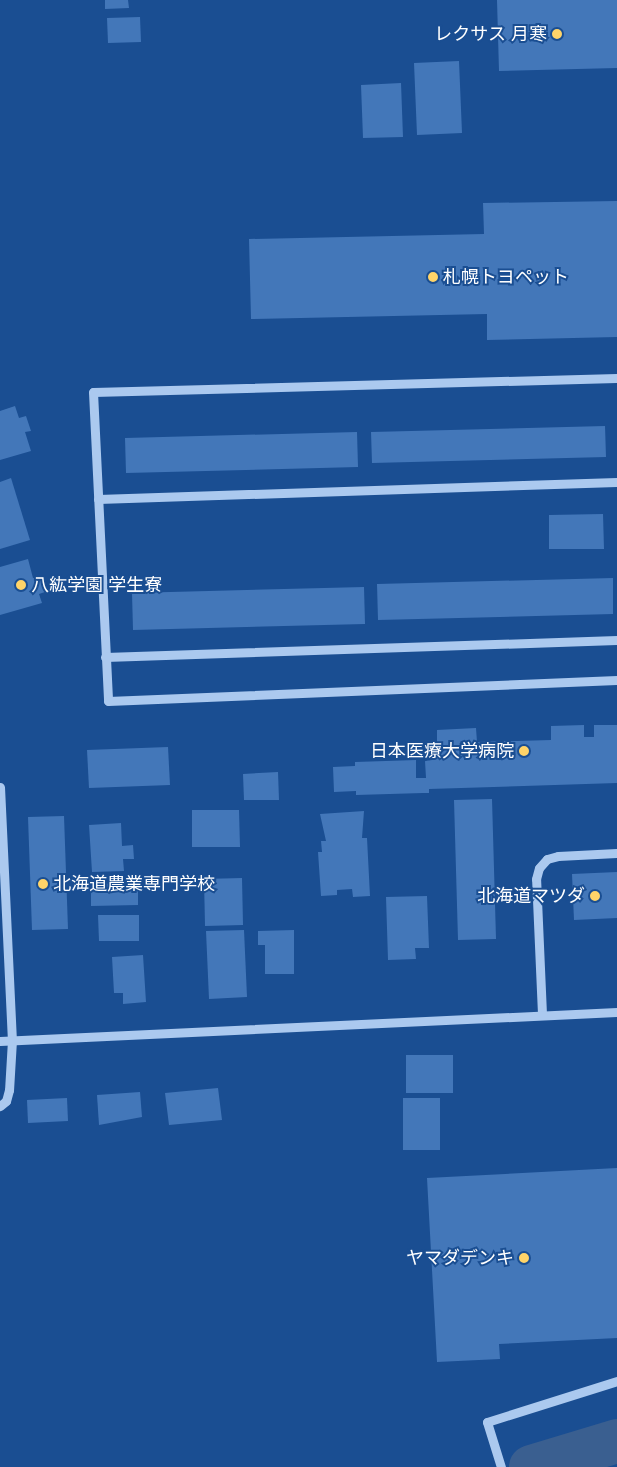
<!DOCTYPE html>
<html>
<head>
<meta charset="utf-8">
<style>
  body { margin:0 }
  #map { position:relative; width:617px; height:1467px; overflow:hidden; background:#1a4e92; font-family:Arial,"Noto Sans JP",sans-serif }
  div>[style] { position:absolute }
  .river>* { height:44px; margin:-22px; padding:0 22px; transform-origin:22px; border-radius:22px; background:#3a5f90 }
  .building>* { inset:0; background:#4377b9 }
  .minor>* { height:9px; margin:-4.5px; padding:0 4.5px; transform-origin:4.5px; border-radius:4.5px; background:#abc9ef }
  .dots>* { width:14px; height:14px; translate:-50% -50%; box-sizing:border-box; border:2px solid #1a4e92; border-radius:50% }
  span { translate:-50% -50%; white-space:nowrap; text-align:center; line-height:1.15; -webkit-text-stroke:4px #1a4e92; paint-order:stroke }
  .poi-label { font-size:18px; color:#fff }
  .right { translate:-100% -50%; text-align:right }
  .left { translate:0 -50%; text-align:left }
</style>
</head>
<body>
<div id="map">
  <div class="river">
    <div style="left:531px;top:1467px;width:90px;rotate:-16.8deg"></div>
  </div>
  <div class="building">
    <div style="clip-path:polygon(105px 0,128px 0,129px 8px,105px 9px)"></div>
    <div style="clip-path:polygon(497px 0,617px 0,617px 68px,499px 71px)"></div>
    <div style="clip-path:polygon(140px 17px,141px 42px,108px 43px,107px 18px)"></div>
    <div style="clip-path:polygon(459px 61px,462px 133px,417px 135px,414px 63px)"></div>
    <div style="clip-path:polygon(401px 83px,403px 137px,363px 138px,361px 85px)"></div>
    <div style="clip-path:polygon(617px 201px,617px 337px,487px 340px,487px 314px,251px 319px,249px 239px,484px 234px,483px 203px)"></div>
    <div style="clip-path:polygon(15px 406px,19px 418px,26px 416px,31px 431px,25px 432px,31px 451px,0 460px,0 411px)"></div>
    <div style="clip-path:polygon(605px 426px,606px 457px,372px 463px,371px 432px)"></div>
    <div style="clip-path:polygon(357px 432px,358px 467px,126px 473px,125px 438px)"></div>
    <div style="clip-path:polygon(11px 478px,30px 540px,0 549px,0 482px)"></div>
    <div style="clip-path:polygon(603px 514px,604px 549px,549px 549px,549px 515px)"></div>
    <div style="clip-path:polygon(28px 559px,33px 578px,40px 576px,45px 592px,39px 594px,42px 603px,0 615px,0 567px)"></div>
    <div style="clip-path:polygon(613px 578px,613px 614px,378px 620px,377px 584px)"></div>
    <div style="clip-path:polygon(364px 587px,365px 624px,133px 630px,132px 593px)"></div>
    <div style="clip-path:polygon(584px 725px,584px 737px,594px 737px,594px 725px,617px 725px,617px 783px,429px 789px,429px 793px,423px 793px,356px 795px,356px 791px,334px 792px,333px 767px,355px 766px,355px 762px,416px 760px,416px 778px,426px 778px,425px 761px,432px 760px,431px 742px,437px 742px,437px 730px,476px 728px,477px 742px,551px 740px,551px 726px)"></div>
    <div style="clip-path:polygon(168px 747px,170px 785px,89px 788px,87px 750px)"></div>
    <div style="clip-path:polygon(278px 772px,279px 800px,244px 800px,243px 774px)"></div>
    <div style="clip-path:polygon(492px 799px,496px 939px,458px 940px,454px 800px)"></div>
    <div style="clip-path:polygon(192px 810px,239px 810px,240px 847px,192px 847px)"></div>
    <div style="clip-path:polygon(364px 811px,362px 838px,367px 838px,370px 896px,353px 897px,352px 889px,337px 890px,337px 895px,321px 896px,318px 852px,322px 852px,321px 841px,326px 841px,320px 814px)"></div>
    <div style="clip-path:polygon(64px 816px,68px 929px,32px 930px,28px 817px)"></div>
    <div style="clip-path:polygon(121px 823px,122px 846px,133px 845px,134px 859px,123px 859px,124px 871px,92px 872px,89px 825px)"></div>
    <div style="clip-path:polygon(617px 872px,617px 918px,574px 920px,572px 874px)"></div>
    <div style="clip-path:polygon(242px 878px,243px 925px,205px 926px,204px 879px)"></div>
    <div style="clip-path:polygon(138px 883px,138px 905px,91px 906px,91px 884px)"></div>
    <div style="clip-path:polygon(427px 896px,429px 948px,415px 948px,416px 959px,388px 960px,386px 897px)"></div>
    <div style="clip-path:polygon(98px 915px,139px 915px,139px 941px,99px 941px)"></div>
    <div style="clip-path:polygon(244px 930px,247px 997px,209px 999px,206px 931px)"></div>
    <div style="clip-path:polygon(294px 930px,294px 974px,265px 974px,265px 945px,258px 945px,258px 931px)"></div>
    <div style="clip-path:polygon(143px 955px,146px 1002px,123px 1004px,123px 993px,114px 993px,112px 957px)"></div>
    <div style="clip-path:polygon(406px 1055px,453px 1055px,453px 1093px,406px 1093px)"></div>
    <div style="clip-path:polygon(218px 1088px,222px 1120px,169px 1125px,165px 1093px)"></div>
    <div style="clip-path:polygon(140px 1092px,142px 1117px,99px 1125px,97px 1095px)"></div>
    <div style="clip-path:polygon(67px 1098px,68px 1121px,28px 1123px,27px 1100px)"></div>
    <div style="clip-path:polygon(403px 1098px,440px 1098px,440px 1150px,403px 1150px)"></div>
    <div style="clip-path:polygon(617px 1168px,617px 1338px,499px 1344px,500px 1359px,437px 1362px,427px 1178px)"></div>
  </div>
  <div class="minor">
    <div style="left:617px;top:378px;width:524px;rotate:178.47deg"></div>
    <div style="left:93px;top:392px;width:309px;rotate:87.2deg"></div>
    <div style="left:108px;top:701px;width:509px;rotate:-2.36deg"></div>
    <div style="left:98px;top:499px;width:519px;rotate:-1.88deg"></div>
    <div style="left:105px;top:657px;width:512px;rotate:-1.9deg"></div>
    <div style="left:0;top:787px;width:253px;rotate:87.3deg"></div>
    <div style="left:12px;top:1040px;width:50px;rotate:93.4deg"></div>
    <div style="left:9px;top:1090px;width:11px;rotate:105deg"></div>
    <div style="left:6px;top:1101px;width:8px;rotate:140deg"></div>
    <div style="left:542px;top:1014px;width:135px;rotate:-92.5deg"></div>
    <div style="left:536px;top:879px;width:11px;rotate:-75deg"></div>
    <div style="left:539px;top:868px;width:12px;rotate:-48deg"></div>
    <div style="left:547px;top:859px;width:11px;rotate:-15deg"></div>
    <div style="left:558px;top:856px;width:59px;rotate:-2.9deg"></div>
    <div style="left:0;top:1041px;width:618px;rotate:-2.69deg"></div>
    <div style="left:501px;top:1467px;width:47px;rotate:-107.3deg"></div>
    <div style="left:487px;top:1422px;width:136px;rotate:-17.5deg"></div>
  </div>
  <div class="dots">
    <div style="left:557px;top:34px;background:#ffd469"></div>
    <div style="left:433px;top:277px;background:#ffd469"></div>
    <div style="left:21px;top:585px;background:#ffd469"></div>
    <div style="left:524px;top:751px;background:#ffd469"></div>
    <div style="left:43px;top:884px;background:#ffd469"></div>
    <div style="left:595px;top:896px;background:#ffd469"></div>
    <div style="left:524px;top:1258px;background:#ffd469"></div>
  </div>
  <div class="poi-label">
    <span class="right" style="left:547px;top:34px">レクサス 月寒</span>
    <span class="left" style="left:443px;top:277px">札幌トヨペット</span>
    <span class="left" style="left:31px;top:585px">八紘学園 学生寮</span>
    <span class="right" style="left:514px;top:751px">日本医療大学病院</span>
    <span class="left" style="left:53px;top:884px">北海道農業専門学校</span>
    <span class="right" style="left:585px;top:896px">北海道マツダ</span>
    <span class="right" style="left:514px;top:1258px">ヤマダデンキ</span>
  </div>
</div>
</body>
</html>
